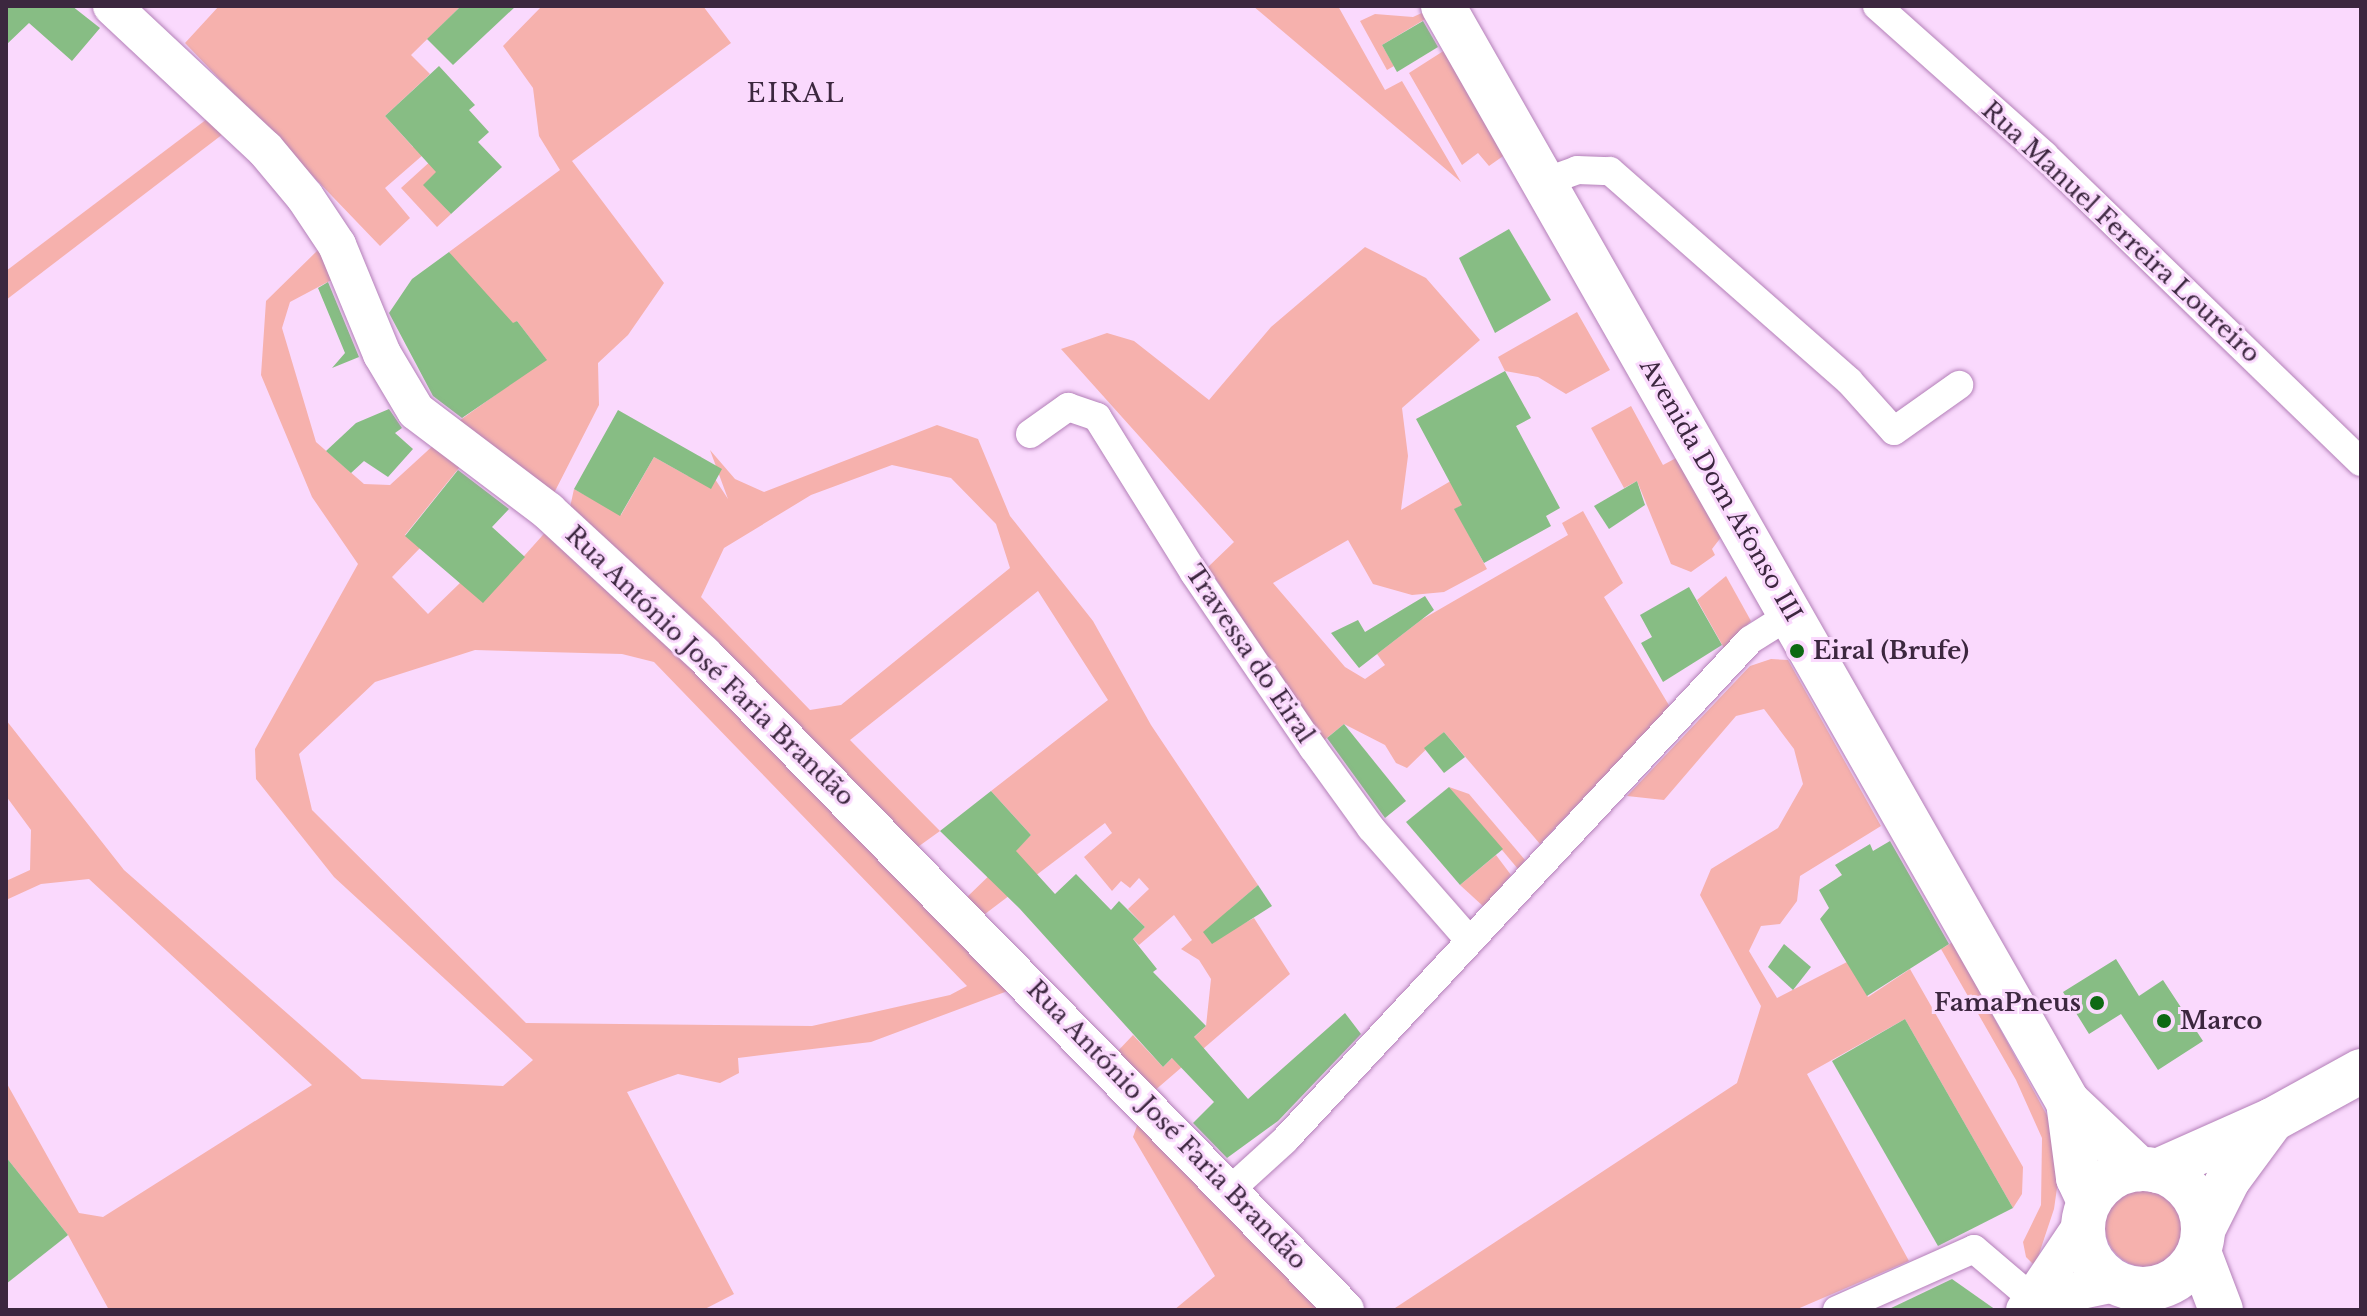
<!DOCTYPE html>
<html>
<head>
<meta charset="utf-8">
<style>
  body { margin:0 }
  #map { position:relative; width:2367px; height:1316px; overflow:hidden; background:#fad9fd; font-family:"Libre Baskerville",serif }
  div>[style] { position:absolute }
  .green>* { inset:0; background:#f6b1ad }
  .round { border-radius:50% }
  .building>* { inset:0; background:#87bd84 }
  .roads { filter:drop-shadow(0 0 2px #b380b8) drop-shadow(0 0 2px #b380b8) }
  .street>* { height:28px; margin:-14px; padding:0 14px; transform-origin:14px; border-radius:14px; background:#fff }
  .secondary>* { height:38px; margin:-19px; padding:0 19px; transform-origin:19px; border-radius:19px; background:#fff }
  .primary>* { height:44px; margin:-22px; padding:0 22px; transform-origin:22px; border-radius:22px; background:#fff }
  .primary>.ring { margin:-22px; padding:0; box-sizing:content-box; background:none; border:44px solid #fff; border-radius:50% }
  .dots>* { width:22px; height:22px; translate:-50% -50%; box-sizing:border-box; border:4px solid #fad9fd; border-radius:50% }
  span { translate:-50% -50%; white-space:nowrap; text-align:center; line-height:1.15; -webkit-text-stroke:6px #fad9fd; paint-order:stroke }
  .street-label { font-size:24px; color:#3c273f }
  .poi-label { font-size:24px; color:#3c273f; font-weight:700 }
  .left { translate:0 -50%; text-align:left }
  .right { translate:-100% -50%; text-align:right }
  .neighbourhood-label { font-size:26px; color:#3c273f; letter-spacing:2px }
  .frame { position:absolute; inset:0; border:8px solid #3c273f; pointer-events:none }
</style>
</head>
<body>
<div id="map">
  <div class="green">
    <div style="clip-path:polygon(219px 6px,461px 6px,411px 55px,430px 74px,385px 116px,413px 147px,430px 132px,439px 141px,385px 188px,410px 218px,380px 246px,185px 43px)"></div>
    <div style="clip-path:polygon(542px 6px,703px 6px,731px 43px,572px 161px,664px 283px,628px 335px,598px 363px,599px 405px,552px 497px,456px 423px,546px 359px,517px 321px,506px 329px,449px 252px,560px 170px,539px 136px,533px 88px,503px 46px)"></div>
    <div style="clip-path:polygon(1253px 6px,1338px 6px,1385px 90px,1402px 81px,1461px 182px)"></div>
    <div style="clip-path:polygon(1424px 12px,1427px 18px,1382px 45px,1394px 66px,1387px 70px,1360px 21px,1375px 14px,1413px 17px)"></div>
    <div style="clip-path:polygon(1445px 50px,1506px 154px,1489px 166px,1478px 153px,1462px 165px,1409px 73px)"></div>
    <div style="clip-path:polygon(207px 119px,223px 134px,6px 300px,6px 271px)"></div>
    <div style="clip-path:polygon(445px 148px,453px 157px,424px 185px,451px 214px,437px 227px,401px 188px)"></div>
    <div style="clip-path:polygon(1365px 247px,1426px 278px,1480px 340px,1402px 408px,1408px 456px,1401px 510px,1461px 475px,1475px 498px,1455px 509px,1487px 569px,1444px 592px,1412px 595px,1373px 584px,1348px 540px,1273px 583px,1345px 667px,1365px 679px,1385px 665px,1377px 654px,1421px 620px,1568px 535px,1562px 523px,1583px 511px,1623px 583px,1604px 597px,1670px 707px,1540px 844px,1444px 732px,1407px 768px,1396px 763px,1385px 745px,1344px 724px,1323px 741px,1208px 567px,1234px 542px,1061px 349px,1107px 333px,1134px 341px,1209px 400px,1271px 327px)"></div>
    <div style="clip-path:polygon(evenodd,319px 249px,339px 276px,290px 302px,282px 328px,316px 442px,364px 484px,390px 485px,437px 442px,463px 463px,405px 535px,420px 548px,392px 577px,428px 614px,461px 582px,483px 602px,550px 527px,1013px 989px,871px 1042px,738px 1058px,739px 1073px,720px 1083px,678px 1074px,627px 1092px,734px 1294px,703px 1310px,109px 1310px,68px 1235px,6px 1157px,6px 1082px,79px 1213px,103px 1217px,312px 1085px,89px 879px,41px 884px,6px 900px,6px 881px,30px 870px,31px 830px,6px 796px,6px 720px,124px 870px,362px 1079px,503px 1086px,533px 1060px,334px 877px,256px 779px,255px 749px,358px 564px,312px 497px,261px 375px,266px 301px,319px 249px,475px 650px,622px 654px,654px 662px,967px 986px,950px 995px,812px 1026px,526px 1023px,312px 810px,299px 754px,375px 682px,475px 650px)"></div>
    <div style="clip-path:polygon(1577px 312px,1610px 370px,1566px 394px,1538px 377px,1505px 371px,1498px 357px)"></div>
    <div style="clip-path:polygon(1631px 406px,1663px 465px,1678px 457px,1722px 536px,1712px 549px,1715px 555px,1691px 572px,1671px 564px,1637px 481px,1624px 488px,1591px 428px)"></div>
    <div style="clip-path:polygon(evenodd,937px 425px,978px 439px,1010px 516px,1093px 621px,1151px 725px,1258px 885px,1229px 910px,1241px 925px,1254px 918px,1290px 974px,1153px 1092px,1115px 1054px,1133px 1035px,1163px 1067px,1206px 1026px,1211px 979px,1199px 960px,1181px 949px,1192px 940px,1174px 915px,1139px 945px,1133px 939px,1145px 927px,1128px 909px,1149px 889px,1139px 878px,1130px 888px,1121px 881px,1112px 891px,1084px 857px,1112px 833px,1105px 823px,981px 917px,964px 900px,1031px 835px,991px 791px,1108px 700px,1038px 591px,850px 740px,940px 831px,915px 849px,569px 512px,574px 489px,621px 515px,654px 457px,688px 476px,700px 456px,728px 499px,710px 450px,735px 479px,764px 492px,937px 425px,892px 465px,951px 478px,996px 524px,1010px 568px,841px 705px,810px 710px,701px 597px,724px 548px,811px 495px,892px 465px)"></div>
    <div style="clip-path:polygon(1726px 576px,1751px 621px,1724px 648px,1697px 600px)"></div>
    <div style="clip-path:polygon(1771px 659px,1788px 660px,1881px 826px,1800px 876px,1797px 901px,1780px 924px,1761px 926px,1749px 951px,1777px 998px,1847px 962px,1868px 997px,1910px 969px,2023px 1167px,2022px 1194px,2013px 1208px,1905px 1019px,1807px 1074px,1909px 1261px,1795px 1310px,1392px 1310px,1737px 1083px,1761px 1006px,1700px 895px,1711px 869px,1778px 828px,1803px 784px,1794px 749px,1764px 709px,1736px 716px,1664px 800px,1627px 796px,1750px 666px)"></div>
    <div style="clip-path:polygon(1449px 787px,1469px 794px,1525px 860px,1518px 869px)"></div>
    <div style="clip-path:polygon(1496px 855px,1511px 875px,1484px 907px,1460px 885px)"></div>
    <div style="clip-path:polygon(1953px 942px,2056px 1132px,2060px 1167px,2054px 1209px,2035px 1266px,2026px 1257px,2023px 1242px,2041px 1205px,2042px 1138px,2016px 1080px,1941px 949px)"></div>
    <div style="clip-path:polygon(1139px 1120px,1323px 1310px,1174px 1310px,1215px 1276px,1133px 1137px)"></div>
    <div class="round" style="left:2105px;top:1185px;width:82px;height:82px"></div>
  </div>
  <div class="building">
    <div style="clip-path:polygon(6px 6px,72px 6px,100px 28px,72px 61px,29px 23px,6px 45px)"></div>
    <div style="clip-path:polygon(461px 6px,516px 6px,453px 65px,427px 39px)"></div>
    <div style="clip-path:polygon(1423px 21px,1438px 47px,1397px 72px,1382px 45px)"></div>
    <div style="clip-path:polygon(439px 66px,475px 105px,469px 110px,489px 132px,478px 142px,502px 167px,451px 214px,423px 185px,436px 172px,385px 116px)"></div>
    <div style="clip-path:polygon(1509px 229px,1551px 300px,1495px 333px,1459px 258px)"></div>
    <div style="clip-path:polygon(449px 252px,513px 323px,517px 321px,547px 360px,462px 418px,433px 396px,389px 313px,412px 279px)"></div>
    <div style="clip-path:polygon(328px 282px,359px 357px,332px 368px,345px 353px,318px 288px)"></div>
    <div style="clip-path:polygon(1505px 371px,1531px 418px,1516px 426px,1560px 508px,1546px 516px,1551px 526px,1484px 563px,1454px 509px,1462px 505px,1416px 419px)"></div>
    <div style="clip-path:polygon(389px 409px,402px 428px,395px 433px,413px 449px,388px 477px,364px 461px,351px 473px,326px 451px,356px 423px)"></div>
    <div style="clip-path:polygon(618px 410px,722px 469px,711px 489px,654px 457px,620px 516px,574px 489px)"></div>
    <div style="clip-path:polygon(458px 470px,509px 509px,492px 527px,525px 557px,483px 603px,405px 536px)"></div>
    <div style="clip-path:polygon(1637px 481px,1645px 505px,1609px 529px,1594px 506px)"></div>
    <div style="clip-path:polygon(1689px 587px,1722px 645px,1663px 682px,1641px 643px,1652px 637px,1640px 615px)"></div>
    <div style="clip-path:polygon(1425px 596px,1434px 610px,1359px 668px,1331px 633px,1358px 620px,1365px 632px)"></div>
    <div style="clip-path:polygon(1344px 724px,1406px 801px,1385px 818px,1327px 738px)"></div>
    <div style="clip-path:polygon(1444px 732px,1465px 757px,1444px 773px,1424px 748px)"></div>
    <div style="clip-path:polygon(1449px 787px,1503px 849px,1460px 885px,1406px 822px)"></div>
    <div style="clip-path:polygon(991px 791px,1031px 835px,1016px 851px,1055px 894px,1076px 874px,1111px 910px,1119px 901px,1145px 927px,1133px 939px,1157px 969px,1153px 972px,1206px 1026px,1194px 1037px,1248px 1099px,1345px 1013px,1361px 1034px,1278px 1121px,1227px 1158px,1193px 1123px,1214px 1102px,1172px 1058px,1163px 1067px,1020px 909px,940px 831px)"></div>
    <div style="clip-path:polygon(1890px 841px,1949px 944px,1867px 996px,1820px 919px,1829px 908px,1819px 890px,1842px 875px,1835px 865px,1870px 844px,1873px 851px)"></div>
    <div style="clip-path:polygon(1258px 885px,1272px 906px,1212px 944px,1203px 932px)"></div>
    <div style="clip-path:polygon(1784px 944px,1811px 967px,1793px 990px,1768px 967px)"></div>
    <div style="clip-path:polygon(2116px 959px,2139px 996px,2163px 980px,2203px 1041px,2158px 1070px,2121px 1014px,2089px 1034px,2063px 992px)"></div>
    <div style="clip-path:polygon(1905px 1019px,2013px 1208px,1938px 1246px,1832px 1061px)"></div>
    <div style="clip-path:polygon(6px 1157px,68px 1235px,6px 1284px)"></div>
    <div style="clip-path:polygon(1952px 1279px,1996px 1310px,1887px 1310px)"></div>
  </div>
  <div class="roads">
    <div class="street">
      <div style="left:1877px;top:6px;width:224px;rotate:41.7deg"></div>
      <div style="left:2044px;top:155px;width:441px;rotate:44.1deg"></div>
      <div style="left:1542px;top:183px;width:37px;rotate:-20deg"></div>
      <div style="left:1577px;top:170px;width:33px;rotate:2deg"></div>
      <div style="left:1610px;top:171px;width:318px;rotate:41.3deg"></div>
      <div style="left:1849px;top:381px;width:67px;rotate:48deg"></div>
      <div style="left:1894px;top:431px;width:80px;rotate:-35.3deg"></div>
      <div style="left:1030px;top:434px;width:47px;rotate:-35.4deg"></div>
      <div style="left:1068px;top:407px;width:31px;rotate:19deg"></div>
      <div style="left:1097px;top:417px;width:184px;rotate:58.1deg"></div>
      <div style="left:1194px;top:573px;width:212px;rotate:55.8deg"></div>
      <div style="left:1313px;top:748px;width:99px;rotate:54.1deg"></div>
      <div style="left:1371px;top:828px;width:150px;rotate:48.8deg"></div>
      <div style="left:1229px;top:1191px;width:74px;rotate:-42.3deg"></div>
      <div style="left:1284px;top:1141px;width:684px;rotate:-47.07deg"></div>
      <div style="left:1750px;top:640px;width:51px;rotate:-32.1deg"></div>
      <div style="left:1837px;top:1310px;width:150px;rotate:-24deg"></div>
      <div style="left:1974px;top:1249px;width:79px;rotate:40.4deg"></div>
    </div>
    <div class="secondary">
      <div style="left:112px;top:6px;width:209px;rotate:43.1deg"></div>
      <div style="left:265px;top:149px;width:62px;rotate:50.2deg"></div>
      <div style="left:305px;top:197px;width:58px;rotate:56.3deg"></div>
      <div style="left:337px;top:245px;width:118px;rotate:67.6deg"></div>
      <div style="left:382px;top:354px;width:66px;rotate:59.2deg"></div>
      <div style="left:416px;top:411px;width:166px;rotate:37.1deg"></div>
      <div style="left:548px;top:511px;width:211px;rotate:42.7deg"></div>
      <div style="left:703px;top:654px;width:918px;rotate:45.62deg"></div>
      <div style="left:2034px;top:1300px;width:83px;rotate:-11.9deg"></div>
      <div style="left:2025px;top:1310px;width:104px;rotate:-56deg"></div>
    </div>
    <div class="primary">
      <div style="left:1443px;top:6px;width:1262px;rotate:60.31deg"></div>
      <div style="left:2068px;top:1102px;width:98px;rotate:43.3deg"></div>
      <div style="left:2068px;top:1102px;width:77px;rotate:82.5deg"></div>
      <div style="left:2078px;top:1178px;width:26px;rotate:65deg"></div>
      <div class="ring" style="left:2083px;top:1169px;width:76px;height:76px"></div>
      <div style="left:2157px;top:1171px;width:126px;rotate:-23.9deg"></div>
      <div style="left:2272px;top:1120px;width:102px;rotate:-28.8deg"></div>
      <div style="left:2203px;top:1230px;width:56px;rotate:-63.4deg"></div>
      <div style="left:2228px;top:1180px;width:74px;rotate:-53.7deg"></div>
      <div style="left:2199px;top:1252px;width:62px;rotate:69.2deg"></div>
    </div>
  </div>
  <div class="dots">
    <div style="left:1797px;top:651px;background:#0d6913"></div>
    <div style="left:2097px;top:1003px;background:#0d6913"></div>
    <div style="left:2164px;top:1021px;background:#0d6913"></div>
  </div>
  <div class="street-label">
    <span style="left:2121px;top:232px;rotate:43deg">Rua Manuel Ferreira Loureiro</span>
    <span style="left:1721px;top:490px;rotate:60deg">Avenida Dom Afonso III</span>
    <span style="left:1250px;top:654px;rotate:56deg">Travessa do Eiral</span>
    <span style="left:710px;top:666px;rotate:44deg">Rua António José Faria Brandão</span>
    <span style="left:1167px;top:1125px;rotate:46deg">Rua António José Faria Brandão</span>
  </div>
  <div class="poi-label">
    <span class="left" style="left:1813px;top:651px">Eiral (Brufe)</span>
    <span class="right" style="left:2081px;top:1003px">FamaPneus</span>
    <span class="left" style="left:2180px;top:1021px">Marco</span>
  </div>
  <div class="neighbourhood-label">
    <span style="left:796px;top:94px">EIRAL</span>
  </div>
  <div class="frame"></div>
</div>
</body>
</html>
